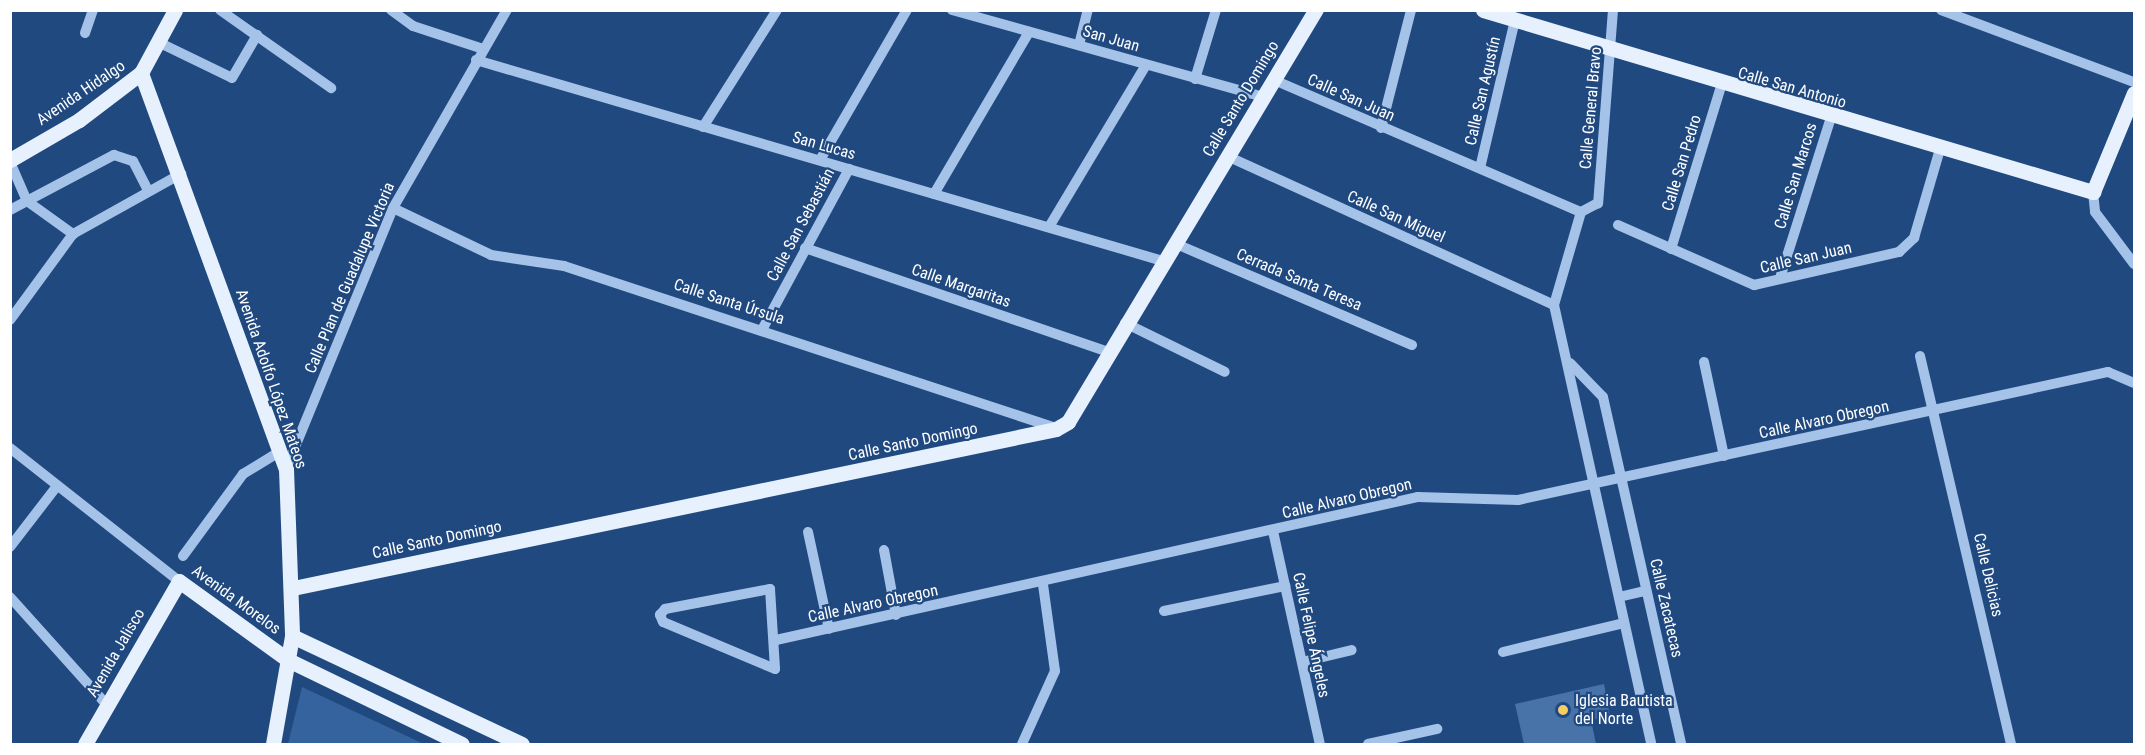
<!DOCTYPE html>
<html>
<head>
<meta charset="utf-8">
<style>
  body { margin:0 }
  #map { position:relative; width:2145px; height:755px; overflow:hidden; background:#204980; font-family:"Roboto Condensed",sans-serif }
  div>[style] { position:absolute }
  .green>* { inset:0; background:#34639e }
  .building>* { inset:0; background:#4873a9 }
  .minor>* { height:10px; margin:-5px; padding:0 5px; transform-origin:5px; border-radius:5px; background:#a5c3e8 }
  .major>* { height:15px; margin:-7.5px; padding:0 7.5px; transform-origin:7.5px; border-radius:7.5px; background:#e7f0fd }
  .dots>* { width:16px; height:16px; translate:-50% -50%; box-sizing:border-box; border:3px solid #204980; border-radius:50% }
  span { translate:-50% -50%; white-space:nowrap; text-align:center; line-height:1.15; -webkit-text-stroke:4.5px #204980; paint-order:stroke }
  .street-label { font-size:16px; color:#fff }
  .poi-label { font-size:16px; color:#fff }
  .left { translate:0 -50%; text-align:left }
  .frame { position:absolute; inset:0; border:12px solid #fff; pointer-events:none }
</style>
</head>
<body>
<div id="map">
  <div class="green">
    <div style="clip-path:polygon(302px 687px,424px 744px,288px 744px)"></div>
  </div>
  <div class="building">
    <div style="clip-path:polygon(1604px 684px,1610px 716px,1591px 720px,1596px 744px,1524px 744px,1515px 704px)"></div>
  </div>
  <div class="minor">
    <div style="left:220px;top:10px;width:136px;rotate:35.1deg"></div>
    <div style="left:391px;top:10px;width:27px;rotate:36deg"></div>
    <div style="left:413px;top:26px;width:74px;rotate:18.2deg"></div>
    <div style="left:952px;top:10px;width:323px;rotate:15.6deg"></div>
    <div style="left:1613px;top:10px;width:194px;rotate:94.4deg"></div>
    <div style="left:1598px;top:203px;width:19px;rotate:152deg"></div>
    <div style="left:1581px;top:212px;width:97px;rotate:106.2deg"></div>
    <div style="left:1554px;top:305px;width:450px;rotate:77.5deg"></div>
    <div style="left:1941px;top:10px;width:206px;rotate:20.5deg"></div>
    <div style="left:85px;top:33px;width:24px;rotate:-71deg"></div>
    <div style="left:158px;top:42px;width:82px;rotate:25.9deg"></div>
    <div style="left:232px;top:78px;width:50px;rotate:-59.8deg"></div>
    <div style="left:1079px;top:45px;width:36px;rotate:-76deg"></div>
    <div style="left:476px;top:60px;width:716px;rotate:16.31deg"></div>
    <div style="left:1195px;top:79px;width:72px;rotate:-73.1deg"></div>
    <div style="left:1274px;top:80px;width:334px;rotate:23.3deg"></div>
    <div style="left:703px;top:127px;width:138px;rotate:-57.7deg"></div>
    <div style="left:1381px;top:128px;width:122px;rotate:-75.7deg"></div>
    <div style="left:1227px;top:156px;width:359px;rotate:24.5deg"></div>
    <div style="left:820px;top:160px;width:173px;rotate:-59.9deg"></div>
    <div style="left:10px;top:162px;width:43px;rotate:66.4deg"></div>
    <div style="left:27px;top:201px;width:57px;rotate:35.7deg"></div>
    <div style="left:1480px;top:168px;width:152px;rotate:-76.7deg"></div>
    <div style="left:2093px;top:192px;width:20px;rotate:84deg"></div>
    <div style="left:2095px;top:212px;width:65px;rotate:53.1deg"></div>
    <div style="left:934px;top:194px;width:188px;rotate:-59.6deg"></div>
    <div style="left:393px;top:208px;width:109px;rotate:25.6deg"></div>
    <div style="left:491px;top:255px;width:74px;rotate:8.6deg"></div>
    <div style="left:564px;top:266px;width:518px;rotate:18.23deg"></div>
    <div style="left:10px;top:210px;width:118px;rotate:-27.9deg"></div>
    <div style="left:114px;top:155px;width:20px;rotate:18deg"></div>
    <div style="left:133px;top:161px;width:34px;rotate:63deg"></div>
    <div style="left:1618px;top:225px;width:149px;rotate:23.8deg"></div>
    <div style="left:1754px;top:285px;width:149px;rotate:-12.8deg"></div>
    <div style="left:1899px;top:252px;width:21px;rotate:-43deg"></div>
    <div style="left:1914px;top:238px;width:93px;rotate:-73.7deg"></div>
    <div style="left:1049px;top:227px;width:189px;rotate:-59.1deg"></div>
    <div style="left:1174px;top:243px;width:259px;rotate:23.2deg"></div>
    <div style="left:805px;top:248px;width:320px;rotate:18.9deg"></div>
    <div style="left:1671px;top:249px;width:170px;rotate:-72.9deg"></div>
    <div style="left:1780px;top:278px;width:169px;rotate:-72.4deg"></div>
    <div style="left:10px;top:320px;width:107px;rotate:-53.8deg"></div>
    <div style="left:73px;top:234px;width:124px;rotate:-29.1deg"></div>
    <div style="left:1125px;top:323px;width:111px;rotate:26.1deg"></div>
    <div style="left:763px;top:328px;width:181px;rotate:-61.6deg"></div>
    <div style="left:1920px;top:356px;width:399px;rotate:76.8deg"></div>
    <div style="left:1704px;top:362px;width:96px;rotate:78deg"></div>
    <div style="left:1570px;top:363px;width:47px;rotate:45.9deg"></div>
    <div style="left:1603px;top:397px;width:356px;rotate:77.3deg"></div>
    <div style="left:10px;top:448px;width:215px;rotate:38.2deg"></div>
    <div style="left:286px;top:469px;width:282px;rotate:-67.7deg"></div>
    <div style="left:393px;top:208px;width:228px;rotate:-60.1deg"></div>
    <div style="left:1273px;top:531px;width:218px;rotate:77.6deg"></div>
    <div style="left:808px;top:532px;width:99px;rotate:77.8deg"></div>
    <div style="left:10px;top:547px;width:77px;rotate:-52.4deg"></div>
    <div style="left:884px;top:550px;width:66px;rotate:79.5deg"></div>
    <div style="left:183px;top:556px;width:102px;rotate:-53.8deg"></div>
    <div style="left:243px;top:474px;width:42px;rotate:-31.4deg"></div>
    <div style="left:770px;top:589px;width:80px;rotate:86.4deg"></div>
    <div style="left:775px;top:669px;width:121px;rotate:-157.2deg"></div>
    <div style="left:663px;top:622px;width:8px;rotate:-113deg"></div>
    <div style="left:660px;top:615px;width:8px;rotate:-50deg"></div>
    <div style="left:665px;top:609px;width:107px;rotate:-10.8deg"></div>
    <div style="left:10px;top:597px;width:145px;rotate:48.1deg"></div>
    <div style="left:1619px;top:597px;width:28px;rotate:-13deg"></div>
    <div style="left:1164px;top:611px;width:124px;rotate:-11.7deg"></div>
    <div style="left:776px;top:640px;width:658px;rotate:-12.56deg"></div>
    <div style="left:1418px;top:497px;width:100px;rotate:1.7deg"></div>
    <div style="left:1518px;top:500px;width:604px;rotate:-12.24deg"></div>
    <div style="left:2108px;top:372px;width:28px;rotate:23deg"></div>
    <div style="left:1503px;top:652px;width:124px;rotate:-13.5deg"></div>
    <div style="left:1302px;top:662px;width:51px;rotate:-13.5deg"></div>
    <div style="left:1022px;top:744px;width:80px;rotate:-65.7deg"></div>
    <div style="left:1055px;top:671px;width:88px;rotate:-97.9deg"></div>
    <div style="left:1368px;top:744px;width:71px;rotate:-12.3deg"></div>
  </div>
  <div class="major">
    <div style="left:1483px;top:10px;width:637px;rotate:16.61deg"></div>
    <div style="left:2093px;top:192px;width:107px;rotate:-67.5deg"></div>
    <div style="left:141px;top:73px;width:422px;rotate:69.9deg"></div>
    <div style="left:286px;top:469px;width:167px;rotate:87.9deg"></div>
    <div style="left:292px;top:636px;width:110px;rotate:100deg"></div>
    <div style="left:10px;top:160px;width:80px;rotate:-30.1deg"></div>
    <div style="left:79px;top:120px;width:78px;rotate:-37.2deg"></div>
    <div style="left:141px;top:73px;width:72px;rotate:-61.6deg"></div>
    <div style="left:293px;top:588px;width:779px;rotate:-11.77deg"></div>
    <div style="left:1056px;top:429px;width:14px;rotate:-30deg"></div>
    <div style="left:1068px;top:422px;width:481px;rotate:-59deg"></div>
    <div style="left:292px;top:636px;width:254px;rotate:25.2deg"></div>
    <div style="left:85px;top:744px;width:188px;rotate:-60deg"></div>
    <div style="left:179px;top:581px;width:135px;rotate:35.9deg"></div>
    <div style="left:288px;top:660px;width:193px;rotate:25.8deg"></div>
  </div>
  <div class="dots">
    <div style="left:1563px;top:710px;background:#f5cc65"></div>
  </div>
  <div class="street-label">
    <span style="left:1111px;top:39px;rotate:16deg">San Juan</span>
    <span style="left:1792px;top:88px;rotate:16deg">Calle San Antonio</span>
    <span style="left:1483px;top:91px;rotate:-77deg">Calle San Agustín</span>
    <span style="left:81px;top:93px;rotate:-34deg">Avenida Hidalgo</span>
    <span style="left:1351px;top:98px;rotate:24deg">Calle San Juan</span>
    <span style="left:1241px;top:99px;rotate:-59deg">Calle Santo Domingo</span>
    <span style="left:1591px;top:108px;rotate:-85deg">Calle General Bravo</span>
    <span style="left:824px;top:146px;rotate:16deg">San Lucas</span>
    <span style="left:1682px;top:163px;rotate:-73deg">Calle San Pedro</span>
    <span style="left:1796px;top:176px;rotate:-73deg">Calle San Marcos</span>
    <span style="left:1396px;top:217px;rotate:24deg">Calle San Miguel</span>
    <span style="left:801px;top:225px;rotate:-62deg">Calle San Sebastián</span>
    <span style="left:1806px;top:258px;rotate:-13deg">Calle San Juan</span>
    <span style="left:350px;top:278px;rotate:-67deg">Calle Plan de Guadalupe Victoria</span>
    <span style="left:1299px;top:280px;rotate:23deg">Cerrada Santa Teresa</span>
    <span style="left:961px;top:286px;rotate:19deg">Calle Margaritas</span>
    <span style="left:729px;top:302px;rotate:18deg">Calle Santa Úrsula</span>
    <span style="left:271px;top:379px;rotate:71deg">Avenida Adolfo López Mateos</span>
    <span style="left:1824px;top:420px;rotate:-12deg">Calle Alvaro Obregon</span>
    <span style="left:913px;top:442px;rotate:-12deg">Calle Santo Domingo</span>
    <span style="left:1347px;top:499px;rotate:-13deg">Calle Alvaro Obregon</span>
    <span style="left:437px;top:540px;rotate:-12deg">Calle Santo Domingo</span>
    <span style="left:1988px;top:575px;rotate:77deg">Calle Delicias</span>
    <span style="left:236px;top:600px;rotate:36deg">Avenida Morelos</span>
    <span style="left:873px;top:604px;rotate:-12deg">Calle Alvaro Obregon</span>
    <span style="left:1666px;top:608px;rotate:77deg">Calle Zacatecas</span>
    <span style="left:1311px;top:635px;rotate:78deg">Calle Felipe Ángeles</span>
    <span style="left:116px;top:653px;rotate:-60deg">Avenida Jalisco</span>
  </div>
  <div class="poi-label">
    <span class="left" style="left:1575px;top:710px">Iglesia Bautista<br>del Norte</span>
  </div>
  <div class="frame"></div>
</div>
</body>
</html>
